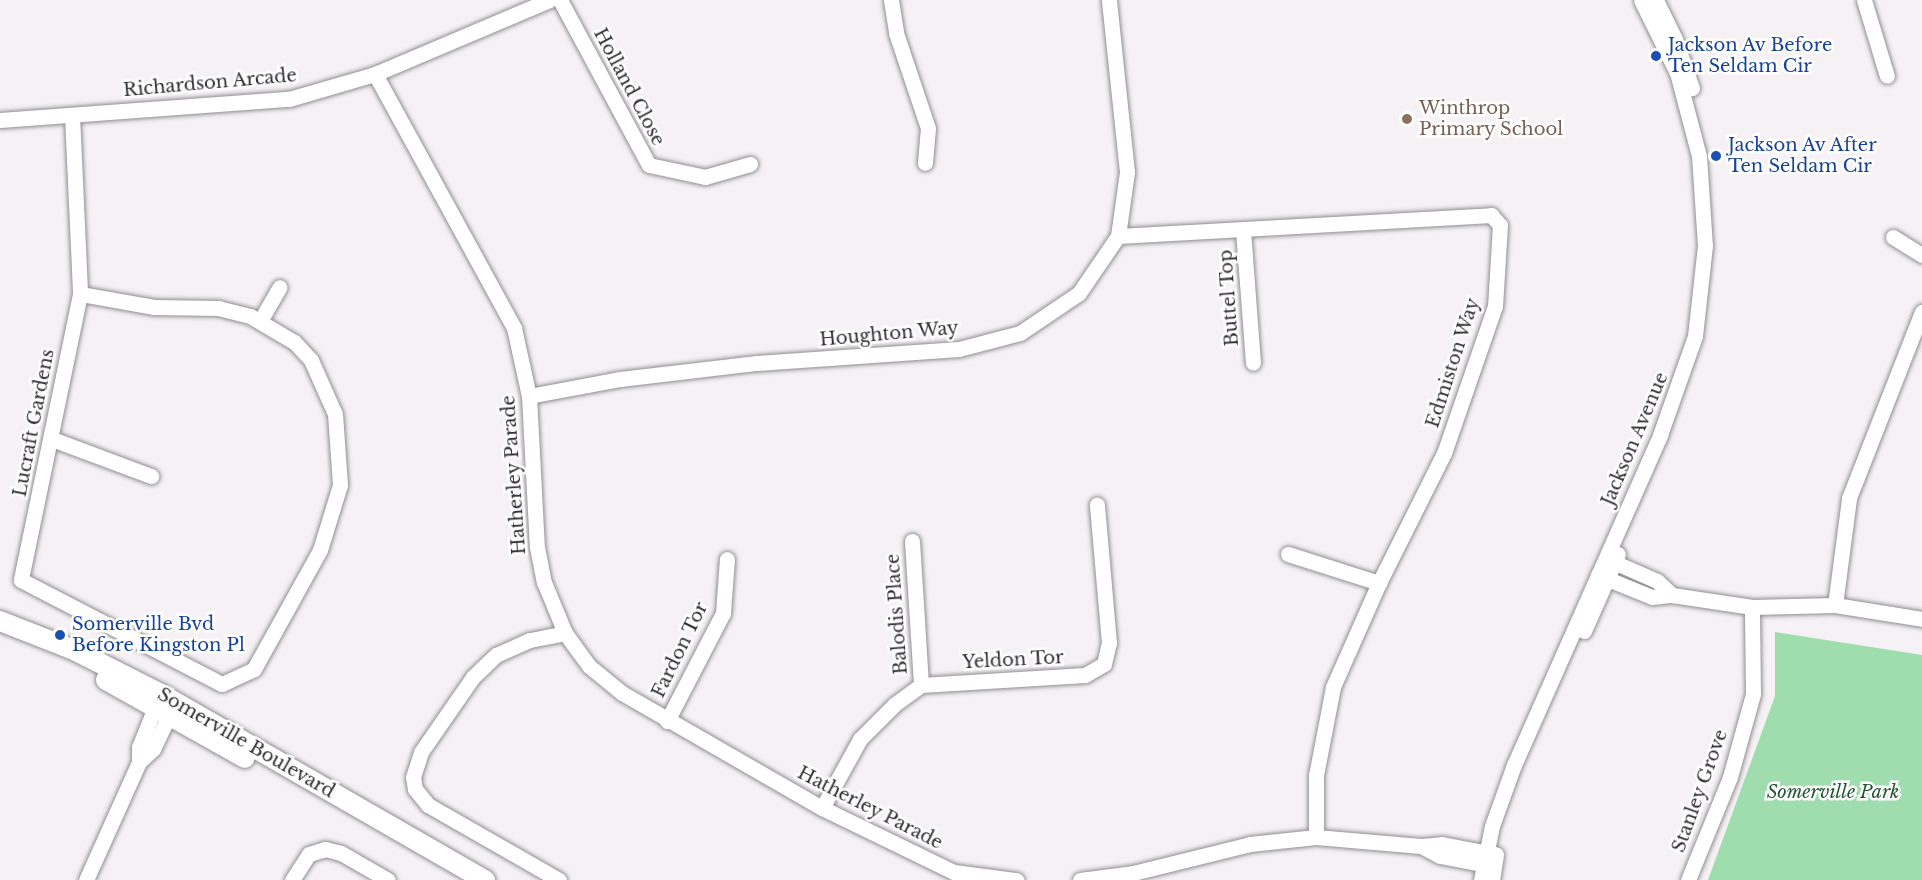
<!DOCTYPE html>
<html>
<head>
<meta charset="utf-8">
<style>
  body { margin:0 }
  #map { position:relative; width:1922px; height:880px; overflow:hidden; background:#f5f1f5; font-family:"Libre Baskerville",serif }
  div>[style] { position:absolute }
  .green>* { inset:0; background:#9fddaf }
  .roads { filter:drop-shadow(0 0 2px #918e92) drop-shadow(0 0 2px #918e92) }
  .minor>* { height:15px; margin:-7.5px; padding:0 7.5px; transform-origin:7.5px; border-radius:7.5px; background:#fff }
  .major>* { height:20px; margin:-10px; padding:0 10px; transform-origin:10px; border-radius:10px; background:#fff }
  .dots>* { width:16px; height:16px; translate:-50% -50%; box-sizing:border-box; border:3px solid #fff; border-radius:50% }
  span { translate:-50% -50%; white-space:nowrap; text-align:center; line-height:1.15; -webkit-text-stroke:5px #fff; paint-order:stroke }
  .transit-label { font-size:18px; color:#164399 }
  .left { translate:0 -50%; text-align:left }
  .street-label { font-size:18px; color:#2e2d2f }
  .education-label { font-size:18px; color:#785e54 }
  .park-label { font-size:18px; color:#205732; font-style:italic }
</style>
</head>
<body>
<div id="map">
  <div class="green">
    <div style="clip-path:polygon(1775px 632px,1922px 655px,1922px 880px,1708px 880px,1775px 696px)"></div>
  </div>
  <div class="roads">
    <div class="minor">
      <div style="left:560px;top:0;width:187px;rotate:61.7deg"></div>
      <div style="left:649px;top:165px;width:57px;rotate:12.1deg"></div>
      <div style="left:705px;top:177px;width:47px;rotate:-16.1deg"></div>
      <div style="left:891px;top:0;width:33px;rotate:81deg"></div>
      <div style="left:896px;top:33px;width:100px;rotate:71.4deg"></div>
      <div style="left:928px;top:128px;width:35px;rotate:95deg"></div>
      <div style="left:1656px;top:0;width:43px;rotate:64deg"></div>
      <div style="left:1675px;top:39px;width:52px;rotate:70.9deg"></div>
      <div style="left:1864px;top:0;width:79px;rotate:73.2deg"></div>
      <div style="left:375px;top:74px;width:290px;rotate:61.3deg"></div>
      <div style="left:514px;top:328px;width:70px;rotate:77.6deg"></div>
      <div style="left:529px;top:396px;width:151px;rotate:87deg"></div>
      <div style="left:537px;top:547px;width:36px;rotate:79deg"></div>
      <div style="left:544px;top:582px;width:55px;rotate:67.6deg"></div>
      <div style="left:565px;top:633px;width:41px;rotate:54deg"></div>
      <div style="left:589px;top:666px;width:43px;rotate:39.3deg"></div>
      <div style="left:622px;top:693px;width:231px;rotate:29.9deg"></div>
      <div style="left:822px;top:808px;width:147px;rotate:25.9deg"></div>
      <div style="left:954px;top:872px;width:63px;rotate:7.4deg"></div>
      <div style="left:72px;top:115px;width:179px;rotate:87.4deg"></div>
      <div style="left:80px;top:294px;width:292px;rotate:101.7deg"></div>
      <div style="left:21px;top:580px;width:226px;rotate:27.4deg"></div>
      <div style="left:222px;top:684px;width:35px;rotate:-25deg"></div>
      <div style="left:254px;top:669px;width:136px;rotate:-61deg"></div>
      <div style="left:320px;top:550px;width:68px;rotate:-72.9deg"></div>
      <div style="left:340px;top:485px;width:71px;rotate:-94deg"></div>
      <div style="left:335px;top:414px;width:59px;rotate:-114deg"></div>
      <div style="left:311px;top:360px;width:25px;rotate:-133deg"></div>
      <div style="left:294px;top:342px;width:51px;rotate:-149.4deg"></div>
      <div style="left:250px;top:316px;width:32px;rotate:-166deg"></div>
      <div style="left:219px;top:308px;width:65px;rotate:-179.1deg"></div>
      <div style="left:154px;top:307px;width:75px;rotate:-170deg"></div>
      <div style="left:0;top:120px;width:290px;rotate:-4.2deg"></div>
      <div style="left:289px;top:99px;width:90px;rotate:-16.2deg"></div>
      <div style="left:375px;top:74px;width:189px;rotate:-23deg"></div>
      <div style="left:1243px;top:230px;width:133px;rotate:85.7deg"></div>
      <div style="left:1118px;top:236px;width:374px;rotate:-3.2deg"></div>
      <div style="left:1491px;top:215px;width:13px;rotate:48deg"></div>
      <div style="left:1500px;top:225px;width:81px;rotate:93.5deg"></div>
      <div style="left:1495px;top:306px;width:156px;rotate:109.1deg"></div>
      <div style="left:1444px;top:453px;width:145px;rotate:116.6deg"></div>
      <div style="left:1379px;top:583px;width:114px;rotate:113.9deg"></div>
      <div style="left:1333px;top:687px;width:90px;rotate:100.9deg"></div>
      <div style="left:1316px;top:775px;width:62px;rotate:90deg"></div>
      <div style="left:1893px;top:237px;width:34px;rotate:32deg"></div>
      <div style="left:260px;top:321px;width:39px;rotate:-60deg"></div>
      <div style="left:529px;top:396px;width:93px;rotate:-10.6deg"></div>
      <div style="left:620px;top:379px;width:138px;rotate:-6.7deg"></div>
      <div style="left:757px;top:363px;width:202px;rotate:-4deg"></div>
      <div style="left:959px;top:349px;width:63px;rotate:-14.7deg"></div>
      <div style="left:1020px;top:333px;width:71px;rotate:-34.1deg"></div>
      <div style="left:1079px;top:293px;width:69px;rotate:-55.6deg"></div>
      <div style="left:1118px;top:236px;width:65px;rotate:-82deg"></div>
      <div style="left:1127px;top:172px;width:173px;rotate:-96deg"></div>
      <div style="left:52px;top:439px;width:106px;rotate:20.5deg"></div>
      <div style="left:912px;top:541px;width:144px;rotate:86.4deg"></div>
      <div style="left:1288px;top:554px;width:96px;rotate:17.7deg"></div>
      <div style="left:1607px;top:559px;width:55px;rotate:23.7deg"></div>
      <div style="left:1657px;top:581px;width:21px;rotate:43deg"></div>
      <div style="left:1598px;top:575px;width:58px;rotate:22.2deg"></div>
      <div style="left:1652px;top:597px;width:20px;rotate:-6deg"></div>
      <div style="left:1672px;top:595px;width:81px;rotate:8.5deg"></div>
      <div style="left:1752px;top:607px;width:83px;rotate:-1.4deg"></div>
      <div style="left:1835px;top:605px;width:88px;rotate:9.1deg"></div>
      <div style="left:1835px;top:605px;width:108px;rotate:-82.5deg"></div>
      <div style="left:1849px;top:498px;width:200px;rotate:-68.6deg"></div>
      <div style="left:1584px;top:631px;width:84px;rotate:-66.2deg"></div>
      <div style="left:667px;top:721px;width:122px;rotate:-62.6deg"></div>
      <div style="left:723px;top:613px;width:54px;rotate:-85.8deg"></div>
      <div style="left:139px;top:762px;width:15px;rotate:-90deg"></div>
      <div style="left:139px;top:747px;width:51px;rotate:-68deg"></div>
      <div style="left:822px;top:808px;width:79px;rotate:-61.2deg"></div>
      <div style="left:860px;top:739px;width:49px;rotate:-45deg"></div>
      <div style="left:895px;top:704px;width:32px;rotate:-36deg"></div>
      <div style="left:921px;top:685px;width:164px;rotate:-3.5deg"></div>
      <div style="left:1085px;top:675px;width:22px;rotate:-30deg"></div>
      <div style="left:1104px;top:664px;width:22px;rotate:-77deg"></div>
      <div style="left:1109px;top:643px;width:139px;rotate:-95deg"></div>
      <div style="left:1421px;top:846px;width:21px;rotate:28deg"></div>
      <div style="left:1440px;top:856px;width:54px;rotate:10.7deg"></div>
      <div style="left:86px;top:880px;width:129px;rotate:-65.8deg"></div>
      <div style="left:139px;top:762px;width:19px;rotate:-43deg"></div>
      <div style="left:153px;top:749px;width:47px;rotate:-64.5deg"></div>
      <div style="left:292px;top:880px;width:31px;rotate:-57deg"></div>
      <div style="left:309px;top:854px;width:17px;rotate:-17deg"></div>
      <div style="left:325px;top:849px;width:16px;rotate:14deg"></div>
      <div style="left:341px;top:853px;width:54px;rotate:29.9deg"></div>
      <div style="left:559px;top:880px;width:151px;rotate:-150.2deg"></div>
      <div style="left:428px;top:805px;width:21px;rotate:-129deg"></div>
      <div style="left:415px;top:789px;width:12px;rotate:-99deg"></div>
      <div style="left:413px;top:777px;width:26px;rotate:-72deg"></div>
      <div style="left:421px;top:752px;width:91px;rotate:-55.3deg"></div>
      <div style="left:473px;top:677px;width:32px;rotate:-44deg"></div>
      <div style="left:496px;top:655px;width:37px;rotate:-24deg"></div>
      <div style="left:530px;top:640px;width:36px;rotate:-11deg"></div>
      <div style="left:1080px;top:880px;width:53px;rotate:-7.5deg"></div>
      <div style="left:1133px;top:873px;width:121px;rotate:-13.9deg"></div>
      <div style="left:1250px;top:844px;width:66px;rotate:-6.1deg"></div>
      <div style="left:1316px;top:837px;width:105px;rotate:4.9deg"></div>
      <div style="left:1421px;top:846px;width:21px;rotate:-5deg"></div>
      <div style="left:1442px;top:844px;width:53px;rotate:10.9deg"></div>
      <div style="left:1481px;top:880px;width:55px;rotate:-78.5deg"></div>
      <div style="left:1492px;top:826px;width:65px;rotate:-70.2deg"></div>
      <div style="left:1514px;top:765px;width:361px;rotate:-66.1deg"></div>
      <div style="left:1660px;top:435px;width:105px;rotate:-70.5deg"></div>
      <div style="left:1695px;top:336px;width:91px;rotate:-83.7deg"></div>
      <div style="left:1705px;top:246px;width:90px;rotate:-93.8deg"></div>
      <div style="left:1699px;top:156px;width:86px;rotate:-104.8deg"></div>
      <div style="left:1677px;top:73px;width:81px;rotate:-116.3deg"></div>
      <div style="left:1492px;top:880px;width:26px;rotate:-81deg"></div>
      <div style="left:1688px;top:880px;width:111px;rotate:-67.8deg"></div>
      <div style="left:1730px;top:777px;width:86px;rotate:-74.5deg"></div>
      <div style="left:1753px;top:694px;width:87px;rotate:-90.7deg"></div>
    </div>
    <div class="major">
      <div style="left:0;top:621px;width:82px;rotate:21.5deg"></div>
      <div style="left:76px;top:651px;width:95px;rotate:26.8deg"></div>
      <div style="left:161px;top:694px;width:374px;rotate:29.9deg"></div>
      <div style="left:106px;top:680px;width:159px;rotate:29.3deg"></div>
    </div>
  </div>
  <div class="dots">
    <div style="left:1656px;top:56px;background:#1a4fb4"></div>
    <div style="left:1407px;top:119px;background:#8d6e63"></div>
    <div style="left:1716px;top:156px;background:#1a4fb4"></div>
    <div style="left:60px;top:635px;background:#1a4fb4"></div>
  </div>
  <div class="transit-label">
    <span class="left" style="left:1668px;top:56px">Jackson Av Before<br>Ten Seldam Cir</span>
    <span class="left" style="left:1728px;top:156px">Jackson Av After<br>Ten Seldam Cir</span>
    <span class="left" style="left:72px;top:635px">Somerville Bvd<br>Before Kingston Pl</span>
  </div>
  <div class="street-label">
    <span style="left:210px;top:83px;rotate:-5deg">Richardson Arcade</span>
    <span style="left:629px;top:87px;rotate:62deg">Holland Close</span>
    <span style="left:1229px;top:298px;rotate:-94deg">Buttel Top</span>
    <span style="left:889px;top:334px;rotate:-5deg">Houghton Way</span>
    <span style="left:1453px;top:363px;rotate:-72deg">Edmiston Way</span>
    <span style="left:34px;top:423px;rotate:-79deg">Lucraft Gardens</span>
    <span style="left:1635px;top:439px;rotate:-67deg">Jackson Avenue</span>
    <span style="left:514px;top:475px;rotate:-94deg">Hatherley Parade</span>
    <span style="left:897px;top:614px;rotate:-94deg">Balodis Place</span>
    <span style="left:680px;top:650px;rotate:-64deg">Fardon Tor</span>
    <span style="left:1013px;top:660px;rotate:-3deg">Yeldon Tor</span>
    <span style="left:246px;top:743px;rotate:30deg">Somerville Boulevard</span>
    <span style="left:1700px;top:791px;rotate:-70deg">Stanley Grove</span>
    <span style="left:870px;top:808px;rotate:27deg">Hatherley Parade</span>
  </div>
  <div class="education-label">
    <span class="left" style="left:1419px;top:119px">Winthrop<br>Primary School</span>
  </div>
  <div class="park-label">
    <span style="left:1833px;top:792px">Somerville Park</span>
  </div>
</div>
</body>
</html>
